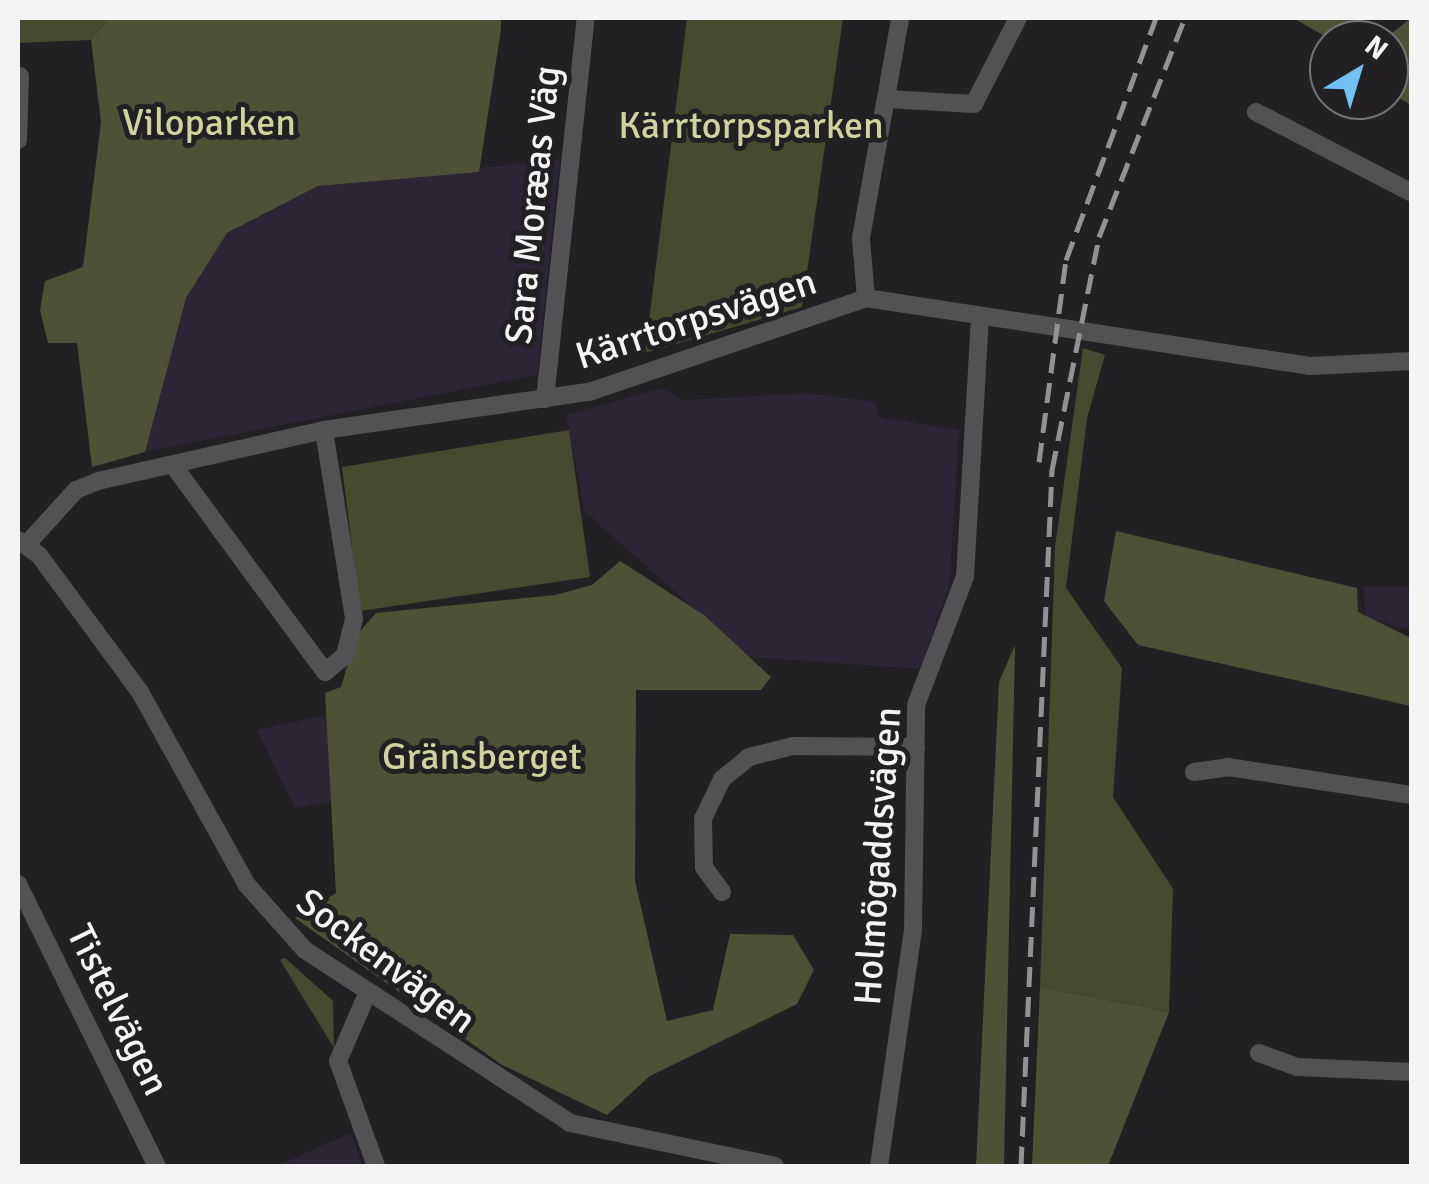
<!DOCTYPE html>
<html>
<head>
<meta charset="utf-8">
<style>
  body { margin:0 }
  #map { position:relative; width:1429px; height:1184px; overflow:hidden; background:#222022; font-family:Signika,sans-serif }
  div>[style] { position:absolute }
  .education>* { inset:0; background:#2b2535 }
  .green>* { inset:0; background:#484a2f }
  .forest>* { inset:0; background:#4f5136 }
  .minor>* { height:18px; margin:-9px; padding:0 9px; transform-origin:9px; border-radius:9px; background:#545154 }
  .rail>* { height:5px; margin-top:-2.5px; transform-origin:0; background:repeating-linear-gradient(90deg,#939192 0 20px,transparent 0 30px) }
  span { translate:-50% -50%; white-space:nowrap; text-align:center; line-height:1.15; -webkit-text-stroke:10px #222022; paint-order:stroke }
  .park-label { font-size:38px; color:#cfd49e }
  .street-label { font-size:38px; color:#f5f3f4 }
  .frame { position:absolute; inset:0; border:20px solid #f5f3f4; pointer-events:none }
  .north { position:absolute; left:1309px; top:20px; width:100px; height:100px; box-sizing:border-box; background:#222022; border:2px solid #767476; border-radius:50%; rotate:38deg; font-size:28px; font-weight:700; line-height:40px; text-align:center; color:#f5f3f4 }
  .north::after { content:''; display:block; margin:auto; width:35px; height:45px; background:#71c1f4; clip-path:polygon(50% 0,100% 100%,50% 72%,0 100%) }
</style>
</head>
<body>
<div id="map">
  <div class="education">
    <div style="clip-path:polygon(560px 159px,537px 375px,139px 453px,186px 298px,227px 233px,318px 186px)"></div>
    <div style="clip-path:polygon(662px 388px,683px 400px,807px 393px,876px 402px,878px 417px,959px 430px,950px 581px,920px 669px,749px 657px,585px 512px,566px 415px)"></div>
    <div style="clip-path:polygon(1363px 586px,1411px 586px,1411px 630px,1366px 617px)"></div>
    <div style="clip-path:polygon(330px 714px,333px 802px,295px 808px,257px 730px)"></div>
    <div style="clip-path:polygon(351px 1133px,363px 1166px,276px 1166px)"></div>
  </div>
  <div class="green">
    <div style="clip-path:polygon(18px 18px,109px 18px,91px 40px,18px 43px)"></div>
    <div style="clip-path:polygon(687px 18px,843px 18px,802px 307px,645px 353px)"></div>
    <div style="clip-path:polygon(1083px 348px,1105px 355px,1087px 418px,1066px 588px,1122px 668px,1113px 797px,1173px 889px,1169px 1012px,1040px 987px,1055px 547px)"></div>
    <div style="clip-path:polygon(569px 430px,590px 577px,360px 611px,342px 467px)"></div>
    <div style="clip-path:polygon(285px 958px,333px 1001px,334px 1048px,280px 960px)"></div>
  </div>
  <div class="forest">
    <div style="clip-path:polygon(109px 18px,501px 18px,501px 29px,479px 172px,318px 186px,227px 233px,186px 298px,145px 452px,92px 467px,77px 343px,48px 343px,40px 310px,45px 281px,83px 267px,101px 122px,91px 40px)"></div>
    <div style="clip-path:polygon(1293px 18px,1354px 18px,1352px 40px,1332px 40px)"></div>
    <div style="clip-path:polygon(1411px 18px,1412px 18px,1411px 105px,1389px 92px,1383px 40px)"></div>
    <div style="clip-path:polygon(1116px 531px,1357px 588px,1358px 612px,1411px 638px,1411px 706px,1138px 645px,1104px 601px)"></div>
    <div style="clip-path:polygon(620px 561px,704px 615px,771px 677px,761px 690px,636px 690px,635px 881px,667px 1021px,713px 1010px,730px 934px,793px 935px,814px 970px,797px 1004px,650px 1076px,607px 1115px,502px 1065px,295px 918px,336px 893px,325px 693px,341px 687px,356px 636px,376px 613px,555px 595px,592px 585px)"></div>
    <div style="clip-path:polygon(1015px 645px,1004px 1166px,976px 1166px,999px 682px)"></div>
    <div style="clip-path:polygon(1040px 987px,1169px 1012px,1108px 1166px,1032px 1166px)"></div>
  </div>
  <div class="minor">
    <div style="left:887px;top:99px;width:87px;rotate:3.3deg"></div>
    <div style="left:974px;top:104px;width:97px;rotate:-62.9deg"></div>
    <div style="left:1256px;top:112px;width:176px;rotate:27.4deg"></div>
    <div style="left:18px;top:140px;width:64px;rotate:-88.2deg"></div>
    <div style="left:866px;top:298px;width:60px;rotate:-94.8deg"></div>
    <div style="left:861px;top:238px;width:223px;rotate:-79.9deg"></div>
    <div style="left:545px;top:399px;width:383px;rotate:-83.9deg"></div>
    <div style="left:173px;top:465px;width:257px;rotate:53.7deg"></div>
    <div style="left:325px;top:672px;width:26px;rotate:-40deg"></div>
    <div style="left:345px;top:655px;width:38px;rotate:-76deg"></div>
    <div style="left:354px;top:618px;width:190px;rotate:-99.1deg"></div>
    <div style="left:18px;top:540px;width:26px;rotate:36deg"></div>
    <div style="left:39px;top:555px;width:170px;rotate:53.6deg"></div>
    <div style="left:140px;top:692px;width:221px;rotate:61deg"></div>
    <div style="left:247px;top:885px;width:87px;rotate:48.3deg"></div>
    <div style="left:305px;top:950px;width:316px;rotate:33.1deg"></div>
    <div style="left:570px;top:1123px;width:209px;rotate:11.8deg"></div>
    <div style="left:27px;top:544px;width:73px;rotate:-47.8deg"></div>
    <div style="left:76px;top:490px;width:24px;rotate:-22deg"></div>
    <div style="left:98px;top:481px;width:232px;rotate:-12.7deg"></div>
    <div style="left:324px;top:430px;width:268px;rotate:-8.2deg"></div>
    <div style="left:589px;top:392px;width:293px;rotate:-18.7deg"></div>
    <div style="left:866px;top:298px;width:449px;rotate:8.7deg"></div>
    <div style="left:1310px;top:366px;width:102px;rotate:-2.8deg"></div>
    <div style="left:1194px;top:772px;width:34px;rotate:-8deg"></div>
    <div style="left:1228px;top:767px;width:186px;rotate:8.7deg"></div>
    <div style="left:18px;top:884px;width:314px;rotate:63.8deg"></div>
    <div style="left:722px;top:892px;width:31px;rotate:-126deg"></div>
    <div style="left:704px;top:867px;width:48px;rotate:-91.2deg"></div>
    <div style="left:703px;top:819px;width:44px;rotate:-64.6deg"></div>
    <div style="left:722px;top:779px;width:35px;rotate:-39deg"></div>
    <div style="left:749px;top:757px;width:45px;rotate:-14deg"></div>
    <div style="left:793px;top:746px;width:123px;rotate:0.5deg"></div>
    <div style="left:367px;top:994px;width:73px;rotate:113.4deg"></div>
    <div style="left:338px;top:1061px;width:112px;rotate:70.1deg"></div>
    <div style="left:1259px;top:1053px;width:40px;rotate:20.2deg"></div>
    <div style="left:1297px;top:1067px;width:115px;rotate:2.5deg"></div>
    <div style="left:879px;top:1166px;width:238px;rotate:-81.8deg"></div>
    <div style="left:913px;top:930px;width:225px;rotate:-89.2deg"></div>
    <div style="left:916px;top:705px;width:137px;rotate:-69.1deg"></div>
    <div style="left:965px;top:577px;width:261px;rotate:-86.7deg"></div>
  </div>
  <div class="rail">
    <div style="left:1039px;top:462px;width:204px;rotate:-82.4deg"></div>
    <div style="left:1066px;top:260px;width:258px;rotate:-69.6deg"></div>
    <div style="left:1021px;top:1166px;width:697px;rotate:-87.45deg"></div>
    <div style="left:1052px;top:470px;width:238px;rotate:-78.6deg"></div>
    <div style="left:1099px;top:237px;width:235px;rotate:-68.6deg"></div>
  </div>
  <div class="park-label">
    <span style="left:209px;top:123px">Viloparken</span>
    <span style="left:751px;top:126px">Kärrtorpsparken</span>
    <span style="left:482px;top:757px">Gränsberget</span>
  </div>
  <div class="street-label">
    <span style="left:533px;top:205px;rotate:-84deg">Sara Moræas Väg</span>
    <span style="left:696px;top:319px;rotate:-18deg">Kärrtorpsvägen</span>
    <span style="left:878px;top:856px;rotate:-86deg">Holmögaddsvägen</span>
    <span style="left:386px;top:961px;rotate:37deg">Sockenvägen</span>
    <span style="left:118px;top:1010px;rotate:64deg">Tistelvägen</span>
  </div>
  <div class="frame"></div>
  <div class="north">N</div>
</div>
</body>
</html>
